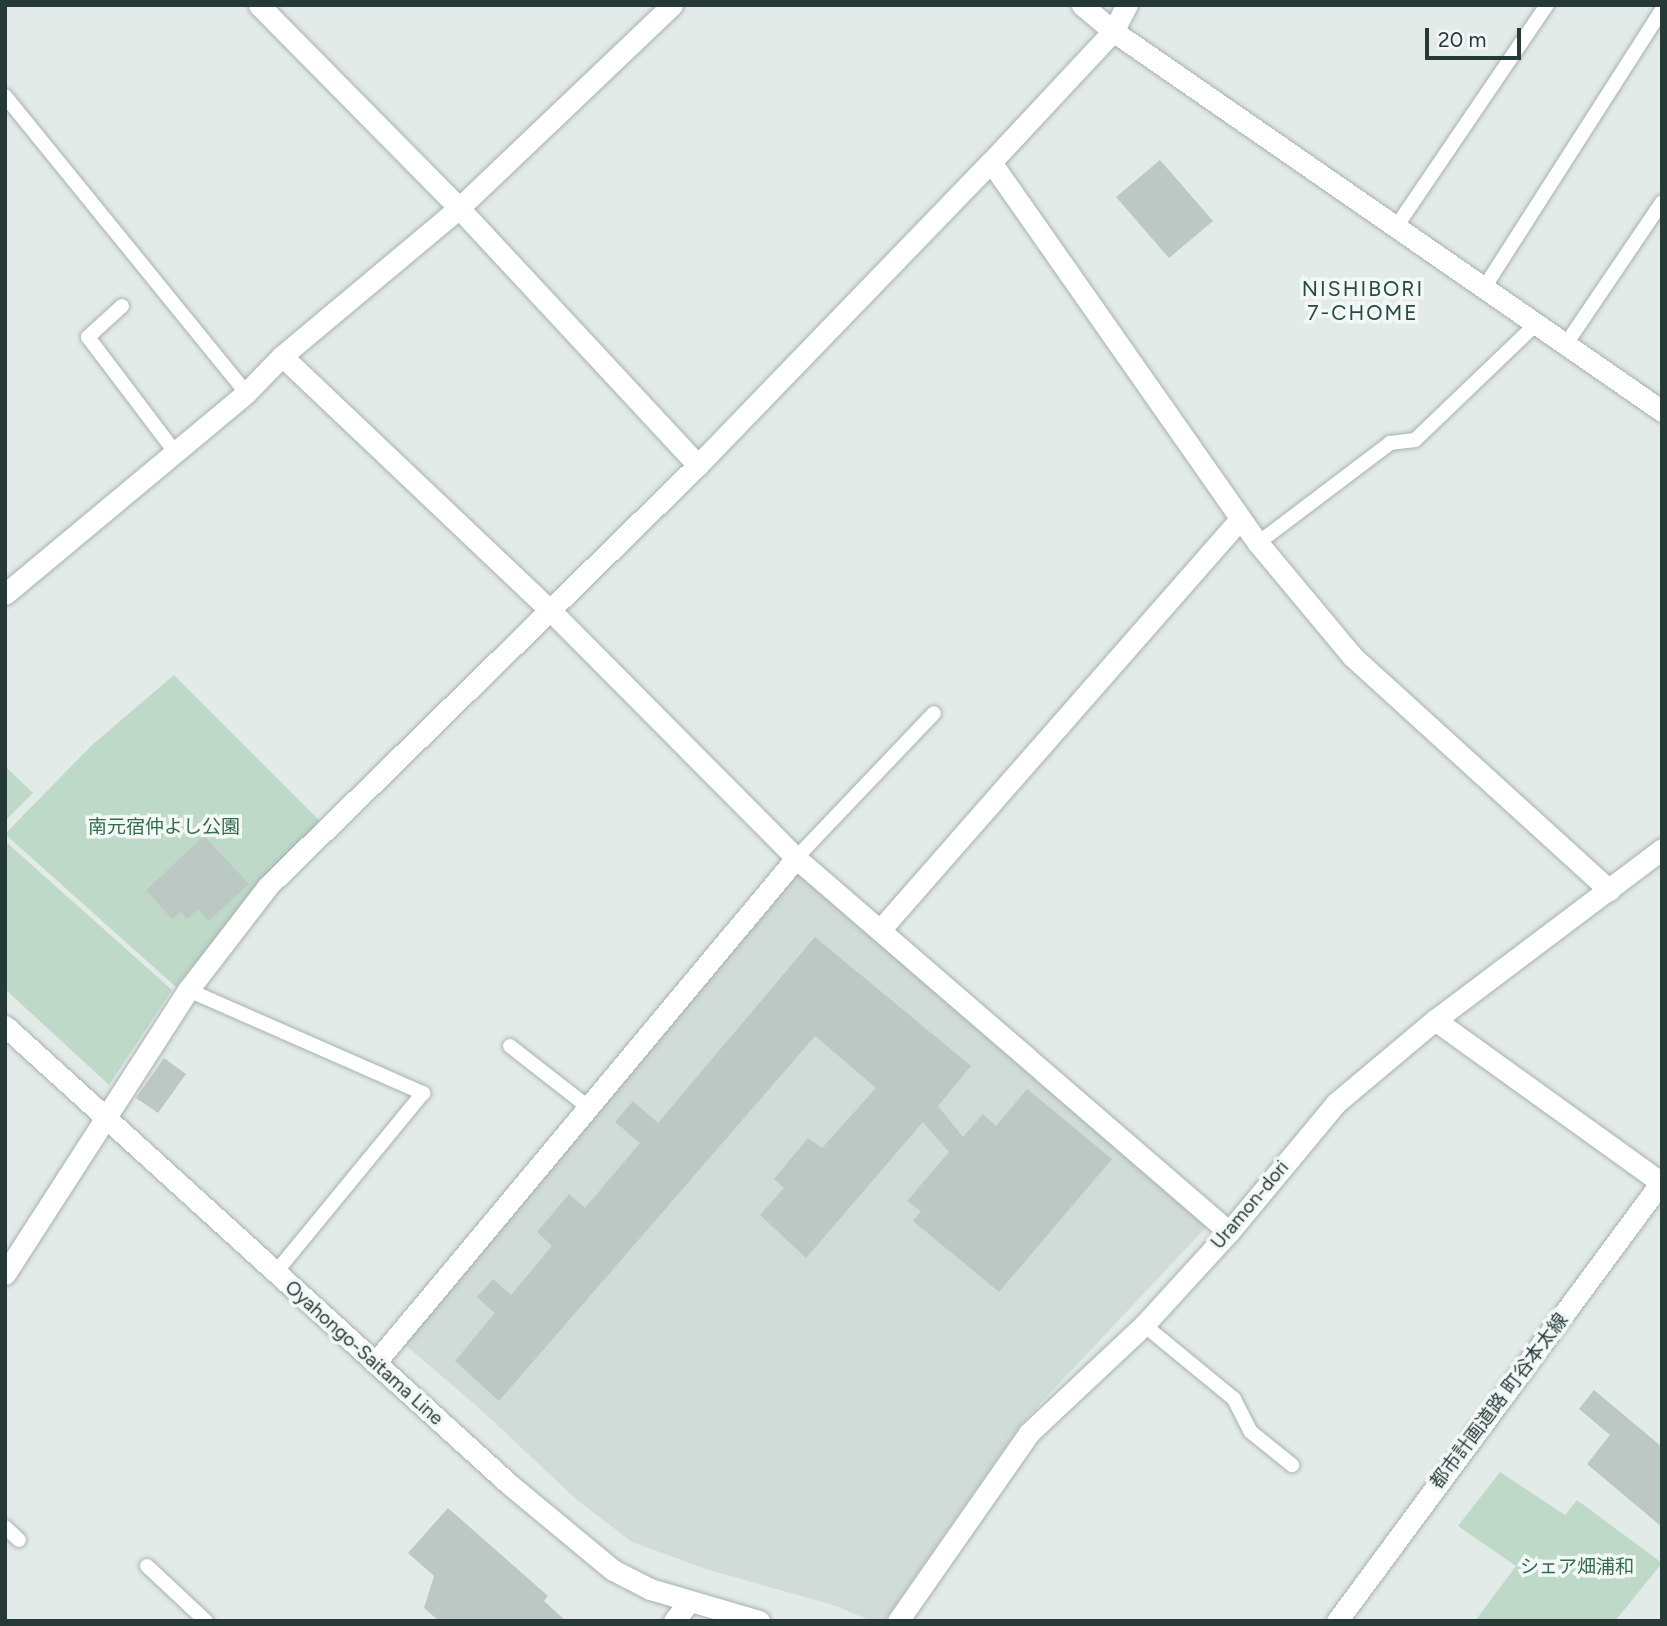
<!DOCTYPE html>
<html>
<head>
<meta charset="utf-8">
<style>
  body { margin:0 }
  #map { position:relative; width:1667px; height:1626px; overflow:hidden; background:#e3ebe8; font-family:Figtree,"Noto Sans JP",sans-serif }
  div>[style] { position:absolute }
  .built>* { inset:0; background:#d1dbd7 }
  .green>* { inset:0; background:#bed9c8 }
  .building>* { inset:0; background:#bcc8c4 }
  .roads { filter:drop-shadow(0 0 2px #a6b2af) drop-shadow(0 0 2px #a6b2af) }
  .lane>* { height:14px; margin:-7px; padding:0 7px; transform-origin:7px; border-radius:7px; background:#fff }
  .street>* { height:21px; margin:-10.5px; padding:0 10.5px; transform-origin:10.5px; border-radius:10.5px; background:#fff }
  .secondary>* { height:21px; margin:-10.5px; padding:0 10.5px; transform-origin:10.5px; border-radius:10.5px; background:#fff }
  span { translate:-50% -50%; white-space:nowrap; text-align:center; line-height:1.15; -webkit-text-stroke:7px #f3f8f6; paint-order:stroke }
  .park-label { font-size:19px; color:#346c4d }
  .street-label { font-size:19px; color:#253a36 }
  .neighbourhood-label { font-size:21px; color:#234a43; letter-spacing:2px }
  .frame { position:absolute; inset:0; border:7px solid #253a36; pointer-events:none }
  .scale { position:absolute; left:1425px; top:28px; width:96px; height:32px; box-sizing:border-box; border:4px solid #253a36; border-top:0; padding-left:9px; font-size:21px; line-height:24px; white-space:nowrap; color:#253a36; -webkit-text-stroke:5px #f3f8f6; paint-order:stroke }
</style>
</head>
<body>
<div id="map">
  <div class="built">
    <div style="clip-path:polygon(797px 870px,1210px 1223px,1022px 1423px,884px 1621px,872px 1621px,833px 1605px,709px 1570px,632px 1542px,577px 1500px,479px 1408px,404px 1344px)"></div>
  </div>
  <div class="green">
    <div style="clip-path:polygon(174px 675px,320px 821px,264px 878px,176px 987px,5px 834px,92px 745px)"></div>
    <div style="clip-path:polygon(5px 766px,33px 793px,5px 821px)"></div>
    <div style="clip-path:polygon(5px 841px,172px 990px,109px 1085px,5px 989px)"></div>
    <div style="clip-path:polygon(1500px 1472px,1565px 1515px,1577px 1500px,1662px 1563px,1615px 1621px,1475px 1621px,1516px 1566px,1458px 1526px)"></div>
  </div>
  <div class="building">
    <div style="clip-path:polygon(1160px 160px,1213px 221px,1169px 258px,1116px 197px)"></div>
    <div style="clip-path:polygon(204px 836px,249px 884px,209px 921px,198px 909px,187px 919px,181px 912px,172px 919px,146px 890px)"></div>
    <div style="clip-path:polygon(815px 937px,971px 1066px,938px 1106px,963px 1137px,983px 1114px,996px 1126px,1027px 1089px,1112px 1159px,999px 1292px,913px 1221px,921px 1211px,907px 1201px,949px 1152px,923px 1122px,806px 1258px,760px 1215px,784px 1188px,774px 1179px,808px 1138px,822px 1148px,876px 1088px,815px 1036px,499px 1401px,455px 1361px,495px 1313px,477px 1297px,493px 1279px,511px 1295px,552px 1246px,537px 1232px,569px 1194px,585px 1208px,640px 1143px,615px 1122px,633px 1101px,658px 1123px)"></div>
    <div style="clip-path:polygon(164px 1058px,186px 1074px,158px 1113px,136px 1098px)"></div>
    <div style="clip-path:polygon(1594px 1390px,1662px 1447px,1662px 1527px,1587px 1464px,1610px 1435px,1579px 1409px)"></div>
    <div style="clip-path:polygon(448px 1508px,548px 1596px,544px 1601px,566px 1621px,439px 1621px,424px 1608px,434px 1576px,408px 1553px)"></div>
  </div>
  <div class="roads">
    <div class="lane">
      <div style="left:5px;top:96px;width:382px;rotate:50.9deg"></div>
      <div style="left:1396px;top:227px;width:268px;rotate:-55.8deg"></div>
      <div style="left:1484px;top:288px;width:330px;rotate:-57.4deg"></div>
      <div style="left:122px;top:306px;width:46px;rotate:137.6deg"></div>
      <div style="left:88px;top:337px;width:144px;rotate:52.9deg"></div>
      <div style="left:1566px;top:344px;width:171px;rotate:-55.9deg"></div>
      <div style="left:1258px;top:543px;width:166px;rotate:-37.1deg"></div>
      <div style="left:1390px;top:443px;width:25px;rotate:-7deg"></div>
      <div style="left:1415px;top:440px;width:169px;rotate:-43.8deg"></div>
      <div style="left:796px;top:858px;width:200px;rotate:-46.4deg"></div>
      <div style="left:188px;top:990px;width:257px;rotate:23.7deg"></div>
      <div style="left:423px;top:1093px;width:233px;rotate:129.4deg"></div>
      <div style="left:510px;top:1046px;width:99px;rotate:38deg"></div>
      <div style="left:1144px;top:1325px;width:117px;rotate:39.4deg"></div>
      <div style="left:1234px;top:1399px;width:37px;rotate:63deg"></div>
      <div style="left:1251px;top:1432px;width:53px;rotate:38.8deg"></div>
      <div style="left:5px;top:1527px;width:19px;rotate:43deg"></div>
      <div style="left:147px;top:1566px;width:81px;rotate:43deg"></div>
    </div>
    <div class="street">
      <div style="left:259px;top:5px;width:285px;rotate:45.4deg"></div>
      <div style="left:459px;top:208px;width:351px;rotate:47.1deg"></div>
      <div style="left:1082px;top:5px;width:40px;rotate:40deg"></div>
      <div style="left:1113px;top:31px;width:668px;rotate:34.69deg"></div>
      <div style="left:991px;top:162px;width:465px;rotate:55deg"></div>
      <div style="left:1258px;top:543px;width:147px;rotate:50.2deg"></div>
      <div style="left:1352px;top:656px;width:348px;rotate:42.3deg"></div>
      <div style="left:282px;top:356px;width:369px;rotate:43.5deg"></div>
      <div style="left:550px;top:610px;width:349px;rotate:45.2deg"></div>
      <div style="left:796px;top:858px;width:572px;rotate:40.82deg"></div>
      <div style="left:5px;top:594px;width:314px;rotate:-39.8deg"></div>
      <div style="left:246px;top:393px;width:52px;rotate:-45.8deg"></div>
      <div style="left:282px;top:356px;width:231px;rotate:-39.9deg"></div>
      <div style="left:459px;top:208px;width:294px;rotate:-43.6deg"></div>
      <div style="left:880px;top:930px;width:546px;rotate:-48.78deg"></div>
      <div style="left:1435px;top:1020px;width:279px;rotate:35.7deg"></div>
      <div style="left:5px;top:1274px;width:338px;rotate:-57.2deg"></div>
      <div style="left:188px;top:990px;width:131px;rotate:-52.4deg"></div>
      <div style="left:268px;top:886px;width:602px;rotate:-44.39deg"></div>
      <div style="left:698px;top:465px;width:421px;rotate:-46deg"></div>
      <div style="left:991px;top:162px;width:179px;rotate:-47deg"></div>
      <div style="left:1113px;top:31px;width:30px;rotate:-62deg"></div>
      <div style="left:375px;top:1363px;width:657px;rotate:-50.18deg"></div>
      <div style="left:674px;top:1621px;width:24px;rotate:-52deg"></div>
      <div style="left:898px;top:1621px;width:229px;rotate:-55.1deg"></div>
      <div style="left:1029px;top:1433px;width:158px;rotate:-43.2deg"></div>
      <div style="left:1144px;top:1325px;width:126px;rotate:-47.6deg"></div>
      <div style="left:1229px;top:1232px;width:168px;rotate:-50.3deg"></div>
      <div style="left:1336px;top:1103px;width:129px;rotate:-40deg"></div>
      <div style="left:1435px;top:1020px;width:284px;rotate:-37deg"></div>
    </div>
    <div class="secondary">
      <div style="left:5px;top:1026px;width:681px;rotate:42.26deg"></div>
      <div style="left:509px;top:1484px;width:135px;rotate:39.6deg"></div>
      <div style="left:613px;top:1570px;width:42px;rotate:27.2deg"></div>
      <div style="left:650px;top:1589px;width:114px;rotate:16.4deg"></div>
      <div style="left:1337px;top:1621px;width:547px;rotate:-53.55deg"></div>
    </div>
  </div>
  <div class="park-label">
    <span style="left:164px;top:827px">南元宿仲よし公園</span>
    <span style="left:1577px;top:1567px">シェア畑浦和</span>
  </div>
  <div class="street-label">
    <span style="left:1250px;top:1205px;rotate:-50deg">Uramon-dori</span>
    <span style="left:364px;top:1353px;rotate:42deg">Oyahongo-Saitama Line</span>
    <span style="left:1499px;top:1401px;rotate:-53deg">都市計画道路 町谷本太線</span>
  </div>
  <div class="neighbourhood-label">
    <span style="left:1363px;top:301px">NISHIBORI<br>7-CHOME</span>
  </div>
  <div class="frame"></div>
  <div class="scale">20 m</div>
</div>
</body>
</html>
